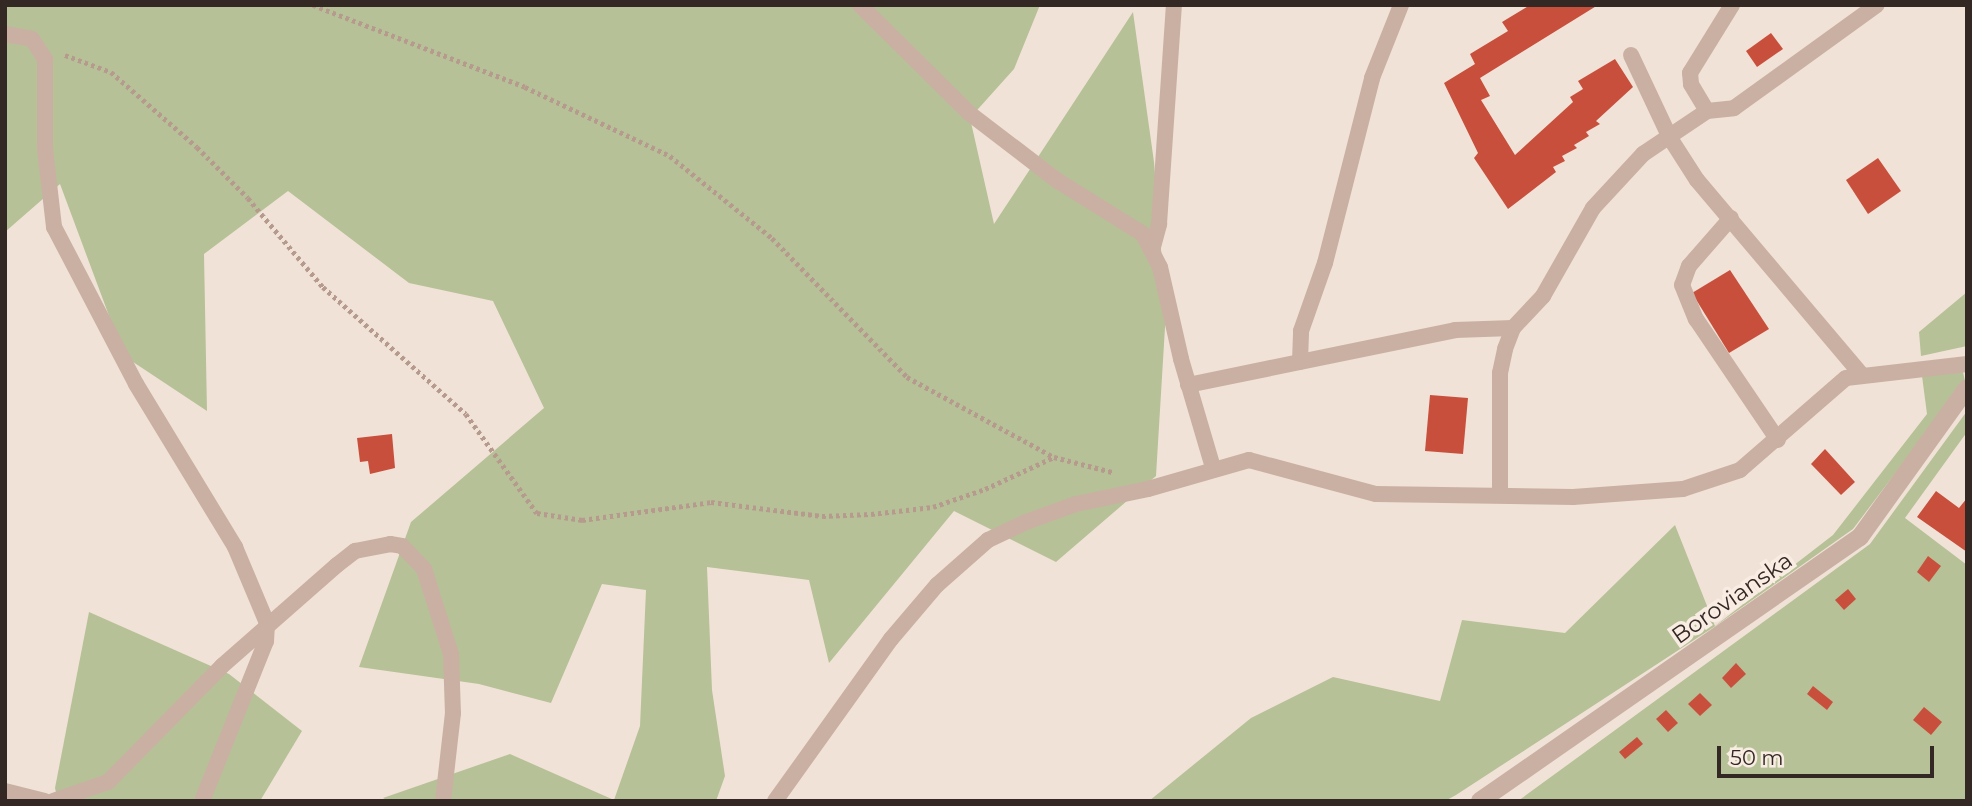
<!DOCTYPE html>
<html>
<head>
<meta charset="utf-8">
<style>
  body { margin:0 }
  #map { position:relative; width:1972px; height:806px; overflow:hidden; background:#f1e2d7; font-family:Montserrat,sans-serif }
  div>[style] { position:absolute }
  .green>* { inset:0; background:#b7c197 }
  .building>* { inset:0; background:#c94f3d }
  .path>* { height:4.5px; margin-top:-2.25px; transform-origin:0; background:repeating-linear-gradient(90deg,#b59a8d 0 3.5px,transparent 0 7px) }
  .service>* { height:16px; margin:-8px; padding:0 8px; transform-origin:8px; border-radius:8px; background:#cab0a3 }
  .minor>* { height:18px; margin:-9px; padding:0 9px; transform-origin:9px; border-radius:9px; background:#cab0a3 }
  span { translate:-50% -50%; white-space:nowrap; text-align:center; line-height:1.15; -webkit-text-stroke:7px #f9ede3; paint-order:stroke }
  .street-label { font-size:23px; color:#342825 }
  .frame { position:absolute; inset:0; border:7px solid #342825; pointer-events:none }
  .scale { position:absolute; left:1717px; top:746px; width:217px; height:32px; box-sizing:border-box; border:4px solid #342825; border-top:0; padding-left:9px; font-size:21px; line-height:24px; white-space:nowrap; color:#342825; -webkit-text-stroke:5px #f9ede3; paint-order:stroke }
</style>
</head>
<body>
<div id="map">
  <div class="green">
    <div style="clip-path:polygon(5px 5px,1040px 5px,1014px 69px,970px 118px,994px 224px,1133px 12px,1154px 162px,1166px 311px,1156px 476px,1056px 562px,954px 511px,829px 663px,809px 580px,707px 567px,712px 690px,725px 776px,716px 801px,388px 801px,383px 798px,510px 754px,614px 800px,640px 726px,646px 590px,602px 584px,551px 703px,479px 684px,359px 667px,411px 522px,544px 408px,493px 301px,409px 283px,288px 191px,204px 254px,207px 411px,124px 356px,60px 184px,5px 232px)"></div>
    <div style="clip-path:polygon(1967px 292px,1967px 346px,1921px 356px,1919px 332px)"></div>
    <div style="clip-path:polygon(1963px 372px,1965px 381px,1853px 529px,1714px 627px,1456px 795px,1445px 801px,1149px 801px,1251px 718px,1333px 677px,1440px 701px,1462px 620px,1565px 633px,1675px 525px,1715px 626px,1833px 535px,1927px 414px,1922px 376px)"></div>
    <div style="clip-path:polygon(1967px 411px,1967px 432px,1905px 518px,1967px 565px,1967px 801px,1518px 801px,1870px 544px)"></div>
    <div style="clip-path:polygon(89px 612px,229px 674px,302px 731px,260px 801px,58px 801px,55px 788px)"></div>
  </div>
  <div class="building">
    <div style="clip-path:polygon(1530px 5px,1598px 5px,1480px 78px,1490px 96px,1481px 100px,1515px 155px,1573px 102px,1570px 97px,1583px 89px,1578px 81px,1615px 59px,1633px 87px,1596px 121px,1600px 124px,1586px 132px,1589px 136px,1574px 145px,1577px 148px,1562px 156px,1565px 161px,1553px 167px,1556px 172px,1508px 209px,1474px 158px,1478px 153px,1444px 83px,1475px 64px,1470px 54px,1508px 31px,1502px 22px)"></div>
    <div style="clip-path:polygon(1771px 33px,1783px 49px,1757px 67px,1746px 51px)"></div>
    <div style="clip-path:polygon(1878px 158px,1901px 191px,1868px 214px,1846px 180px)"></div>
    <div style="clip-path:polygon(1730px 270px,1769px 329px,1729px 353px,1692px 293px)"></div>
    <div style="clip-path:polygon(1430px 395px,1468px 398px,1463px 454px,1425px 451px)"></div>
    <div style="clip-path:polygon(392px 434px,395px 468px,370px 474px,368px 461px,360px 462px,357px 438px)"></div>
    <div style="clip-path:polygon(1825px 449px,1855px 482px,1841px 495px,1811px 464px)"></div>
    <div style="clip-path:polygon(1936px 491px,1959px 508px,1967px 498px,1967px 552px,1917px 517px)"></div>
    <div style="clip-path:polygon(1928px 556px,1941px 566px,1929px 582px,1917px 572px)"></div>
    <div style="clip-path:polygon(1848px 589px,1856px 599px,1844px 610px,1835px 600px)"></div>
    <div style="clip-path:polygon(1736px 663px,1746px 674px,1731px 688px,1722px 678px)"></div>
    <div style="clip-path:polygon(1813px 686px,1833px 702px,1827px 710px,1807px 694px)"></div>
    <div style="clip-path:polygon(1700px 693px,1712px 705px,1700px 716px,1688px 704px)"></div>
    <div style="clip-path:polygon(1924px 707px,1942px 722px,1931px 735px,1913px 720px)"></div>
    <div style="clip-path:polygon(1666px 710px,1678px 723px,1668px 732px,1656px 719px)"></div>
    <div style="clip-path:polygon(1637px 737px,1643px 744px,1625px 759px,1619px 752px)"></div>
  </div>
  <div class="path">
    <div style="left:313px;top:5px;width:227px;rotate:21.1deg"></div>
    <div style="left:525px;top:87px;width:161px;rotate:25.4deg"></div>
    <div style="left:670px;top:156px;width:131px;rotate:38.8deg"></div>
    <div style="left:772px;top:238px;width:194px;rotate:45.8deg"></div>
    <div style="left:907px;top:377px;width:167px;rotate:28.6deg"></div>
    <div style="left:1054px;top:457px;width:60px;rotate:14.5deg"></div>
    <div style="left:65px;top:55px;width:49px;rotate:20.3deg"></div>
    <div style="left:111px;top:72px;width:114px;rotate:41.1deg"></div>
    <div style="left:197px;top:147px;width:72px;rotate:45deg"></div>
    <div style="left:248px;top:198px;width:116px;rotate:49.9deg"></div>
    <div style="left:323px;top:287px;width:191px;rotate:41.6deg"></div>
    <div style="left:466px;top:414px;width:122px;rotate:54.4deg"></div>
    <div style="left:537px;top:513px;width:46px;rotate:8.8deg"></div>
    <div style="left:582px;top:520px;width:130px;rotate:-7.9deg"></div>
    <div style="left:711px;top:502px;width:112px;rotate:7.2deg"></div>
    <div style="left:822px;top:516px;width:49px;rotate:-2.3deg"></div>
    <div style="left:871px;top:514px;width:62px;rotate:-6.4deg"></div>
    <div style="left:933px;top:507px;width:55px;rotate:-19.1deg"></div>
    <div style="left:985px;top:489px;width:76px;rotate:-24.9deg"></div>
  </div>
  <div class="service">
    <div style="left:860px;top:5px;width:153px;rotate:44.7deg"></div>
    <div style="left:969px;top:113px;width:112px;rotate:37.4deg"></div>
    <div style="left:1058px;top:181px;width:100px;rotate:31.9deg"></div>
    <div style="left:1143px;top:234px;width:37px;rotate:63deg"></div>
    <div style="left:1160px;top:267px;width:94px;rotate:77.1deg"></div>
    <div style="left:1181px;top:359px;width:114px;rotate:73.6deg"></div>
    <div style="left:5px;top:34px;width:27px;rotate:10deg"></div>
    <div style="left:32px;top:39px;width:24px;rotate:57deg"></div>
    <div style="left:45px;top:59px;width:90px;rotate:90deg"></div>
    <div style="left:45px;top:149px;width:79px;rotate:83.4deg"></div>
    <div style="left:54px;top:227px;width:177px;rotate:62.4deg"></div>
    <div style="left:136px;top:384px;width:191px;rotate:58.7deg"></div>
    <div style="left:235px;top:547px;width:82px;rotate:67.2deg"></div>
    <div style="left:267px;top:623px;width:18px;rotate:93deg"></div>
    <div style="left:266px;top:641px;width:172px;rotate:111.8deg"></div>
    <div style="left:1631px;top:55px;width:92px;rotate:64.8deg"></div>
    <div style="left:1670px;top:138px;width:50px;rotate:57.3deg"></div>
    <div style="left:1697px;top:180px;width:253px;rotate:49.8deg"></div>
    <div style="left:1707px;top:111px;width:31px;rotate:-121deg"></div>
    <div style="left:1691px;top:84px;width:11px;rotate:-95deg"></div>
    <div style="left:1690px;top:73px;width:80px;rotate:-58.3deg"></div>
    <div style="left:1731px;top:218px;width:64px;rotate:131.2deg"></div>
    <div style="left:1689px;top:266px;width:20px;rotate:110deg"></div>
    <div style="left:1682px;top:285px;width:37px;rotate:68deg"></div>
    <div style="left:1696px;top:319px;width:146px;rotate:55.9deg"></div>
    <div style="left:1153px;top:247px;width:24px;rotate:-75deg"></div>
    <div style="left:1159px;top:224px;width:220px;rotate:-86.1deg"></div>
    <div style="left:1300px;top:362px;width:31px;rotate:-88deg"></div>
    <div style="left:1301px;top:331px;width:72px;rotate:-70.6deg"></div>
    <div style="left:1325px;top:263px;width:191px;rotate:-75.7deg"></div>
    <div style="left:1372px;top:78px;width:79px;rotate:-68.3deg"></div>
    <div style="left:1188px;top:385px;width:273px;rotate:-11.6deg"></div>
    <div style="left:1455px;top:330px;width:58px;rotate:-2deg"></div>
    <div style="left:1500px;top:495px;width:122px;rotate:-90deg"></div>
    <div style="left:1500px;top:373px;width:25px;rotate:-78deg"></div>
    <div style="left:1505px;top:349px;width:22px;rotate:-69deg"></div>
    <div style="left:1513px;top:328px;width:44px;rotate:-46.8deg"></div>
    <div style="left:1543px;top:296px;width:101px;rotate:-60.4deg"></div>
    <div style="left:1593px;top:208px;width:74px;rotate:-47.2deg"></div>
    <div style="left:1643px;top:154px;width:77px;rotate:-33.9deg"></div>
    <div style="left:1707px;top:111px;width:27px;rotate:-6deg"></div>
    <div style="left:1734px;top:108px;width:176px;rotate:-35.8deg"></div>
    <div style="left:5px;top:791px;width:41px;rotate:14deg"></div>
    <div style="left:53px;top:801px;width:58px;rotate:-19.1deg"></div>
    <div style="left:108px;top:782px;width:163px;rotate:-45.5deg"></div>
    <div style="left:222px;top:666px;width:153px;rotate:-41.3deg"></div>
    <div style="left:337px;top:565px;width:23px;rotate:-38deg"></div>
    <div style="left:355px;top:551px;width:36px;rotate:-11deg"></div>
    <div style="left:390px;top:544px;width:12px;rotate:9deg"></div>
    <div style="left:402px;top:546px;width:32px;rotate:46deg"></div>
    <div style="left:424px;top:569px;width:89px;rotate:72.4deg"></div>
    <div style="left:451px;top:654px;width:59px;rotate:88.1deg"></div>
    <div style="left:453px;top:713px;width:89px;rotate:96.5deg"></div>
    <div style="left:775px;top:801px;width:199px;rotate:-54.4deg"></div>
    <div style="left:891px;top:639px;width:71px;rotate:-49.6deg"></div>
    <div style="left:937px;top:585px;width:68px;rotate:-41.4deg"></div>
    <div style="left:988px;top:540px;width:42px;rotate:-25.3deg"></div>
    <div style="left:1026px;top:522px;width:53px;rotate:-19.8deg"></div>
    <div style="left:1076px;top:504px;width:74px;rotate:-11.8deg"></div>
    <div style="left:1148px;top:489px;width:105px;rotate:-16deg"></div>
    <div style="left:1249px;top:460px;width:131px;rotate:15deg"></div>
    <div style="left:1376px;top:494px;width:197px;rotate:0.9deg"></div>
    <div style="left:1573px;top:497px;width:110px;rotate:-4.2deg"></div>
    <div style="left:1683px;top:489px;width:60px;rotate:-18.4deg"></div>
    <div style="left:1740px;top:470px;width:140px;rotate:-41deg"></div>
    <div style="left:1846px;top:378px;width:122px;rotate:-6.6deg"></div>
  </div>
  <div class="minor">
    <div style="left:1480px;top:801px;width:463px;rotate:-34.8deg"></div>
    <div style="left:1860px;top:537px;width:183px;rotate:-54.3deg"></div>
  </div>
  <div class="street-label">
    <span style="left:1732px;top:598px;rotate:-35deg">Borovianska</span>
  </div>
  <div class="frame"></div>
  <div class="scale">50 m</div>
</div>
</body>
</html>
